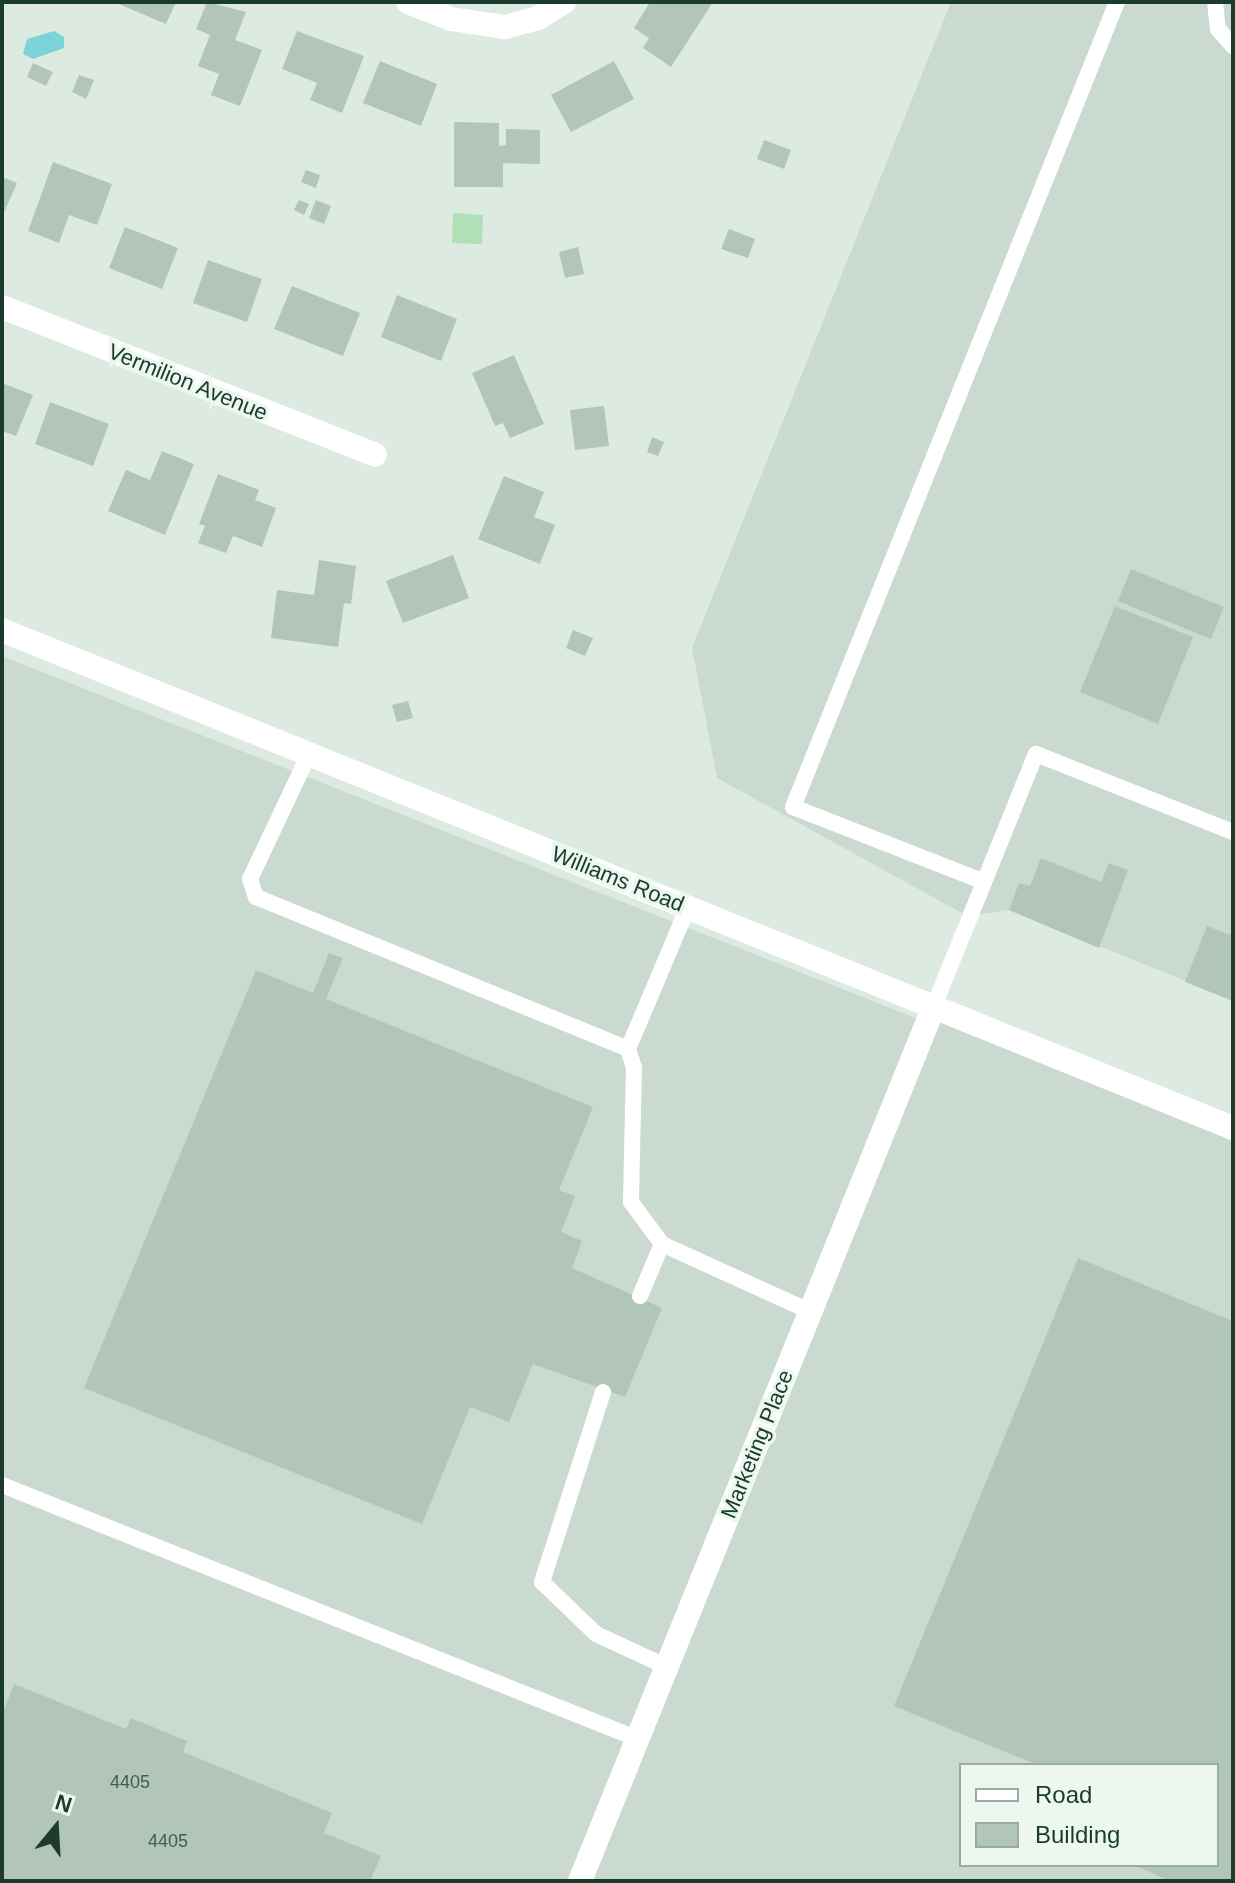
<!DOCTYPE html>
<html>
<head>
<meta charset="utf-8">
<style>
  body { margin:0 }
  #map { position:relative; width:1235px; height:1883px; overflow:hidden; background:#dceae2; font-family:Arial,sans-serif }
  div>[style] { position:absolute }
  .built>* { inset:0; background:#cadad1 }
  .green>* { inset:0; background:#b1dfb8 }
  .water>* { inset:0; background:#7cd4d7 }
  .building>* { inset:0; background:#b1c5bb }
  .lane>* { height:16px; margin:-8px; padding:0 8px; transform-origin:8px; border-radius:8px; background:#fff }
  .street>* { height:24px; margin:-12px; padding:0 12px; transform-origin:12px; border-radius:12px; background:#fff }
  .secondary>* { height:24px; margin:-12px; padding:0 12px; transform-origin:12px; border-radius:12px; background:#fff }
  span { translate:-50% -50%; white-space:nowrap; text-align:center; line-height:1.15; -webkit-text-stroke:7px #ecf7f0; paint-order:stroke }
  .number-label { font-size:18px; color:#415e52 }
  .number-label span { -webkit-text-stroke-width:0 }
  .street-label { font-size:22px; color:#1c3b2f }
  .frame { position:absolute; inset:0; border:4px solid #1c3b2f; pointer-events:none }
  .legend { position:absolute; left:959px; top:1763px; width:260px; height:104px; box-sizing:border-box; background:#ecf7f0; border:2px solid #99aca3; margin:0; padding:10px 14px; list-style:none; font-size:24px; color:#1c3b2f }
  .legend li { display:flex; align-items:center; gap:16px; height:40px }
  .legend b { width:40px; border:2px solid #99aca3 }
  .north { position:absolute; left:16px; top:1787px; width:80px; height:80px; -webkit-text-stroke:6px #ecf7f0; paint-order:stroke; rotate:18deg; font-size:22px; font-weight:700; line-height:32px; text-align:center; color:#1c3b2f }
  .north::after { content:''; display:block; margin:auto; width:28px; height:36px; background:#1c3b2f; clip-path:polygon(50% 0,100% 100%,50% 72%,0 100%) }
</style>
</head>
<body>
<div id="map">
  <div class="built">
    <div style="clip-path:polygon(951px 2px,1233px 2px,1233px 1000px,1009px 910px,967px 916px,717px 778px,692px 648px)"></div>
    <div style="clip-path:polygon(evenodd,2px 656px,923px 1021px,934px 1006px,1233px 1125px,1233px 1881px,2px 1881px,2px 656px,961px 1765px,1217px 1765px,1217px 1865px,961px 1865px,961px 1765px)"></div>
  </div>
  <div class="green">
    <div style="clip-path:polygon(453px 213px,483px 215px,482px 244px,452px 243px)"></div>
  </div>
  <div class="water">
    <div style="clip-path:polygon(54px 31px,64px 37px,64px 48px,33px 59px,23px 54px,27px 39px)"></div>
  </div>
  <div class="building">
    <div style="clip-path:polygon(114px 2px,176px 2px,166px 24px)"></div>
    <div style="clip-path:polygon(207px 2px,246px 12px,235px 40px,262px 50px,240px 106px,211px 95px,219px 74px,198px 66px,210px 35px,196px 29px)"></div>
    <div style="clip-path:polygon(650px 2px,713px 2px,671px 67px,643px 48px,649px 38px,634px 28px)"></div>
    <div style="clip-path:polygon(297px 31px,364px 56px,342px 113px,310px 100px,317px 83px,282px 69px)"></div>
    <div style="clip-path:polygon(380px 61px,437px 84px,421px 126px,363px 103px)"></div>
    <div style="clip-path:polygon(614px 61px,634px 99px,571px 132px,551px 95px)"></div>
    <div style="clip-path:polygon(33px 63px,53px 72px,46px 86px,27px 77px)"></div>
    <div style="clip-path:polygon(79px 75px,94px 80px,86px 99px,72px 92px)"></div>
    <div style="clip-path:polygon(454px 122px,499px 123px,499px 146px,506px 145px,506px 129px,540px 130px,540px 164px,503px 163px,503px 187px,454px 187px)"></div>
    <div style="clip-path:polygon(764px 140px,791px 150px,784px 169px,757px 159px)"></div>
    <div style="clip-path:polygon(53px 162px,112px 184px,97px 225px,69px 215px,59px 243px,28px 231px)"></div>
    <div style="clip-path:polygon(306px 170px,320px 175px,316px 188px,301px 182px)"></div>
    <div style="clip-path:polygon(2px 177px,17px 183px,2px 217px)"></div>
    <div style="clip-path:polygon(299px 200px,309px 204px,304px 215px,294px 210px)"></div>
    <div style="clip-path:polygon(316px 200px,331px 206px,324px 224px,309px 218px)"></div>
    <div style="clip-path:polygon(125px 227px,178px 248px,162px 289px,109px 268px)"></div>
    <div style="clip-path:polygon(729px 229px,755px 239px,748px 258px,721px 249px)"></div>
    <div style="clip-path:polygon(578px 247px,584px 274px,565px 278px,559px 252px)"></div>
    <div style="clip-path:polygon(208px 260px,262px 279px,247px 322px,193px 303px)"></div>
    <div style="clip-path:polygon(292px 286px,360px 313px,343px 356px,274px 329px)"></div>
    <div style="clip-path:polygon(397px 295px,457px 319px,441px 361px,381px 337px)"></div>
    <div style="clip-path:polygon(514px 355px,544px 424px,510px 438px,503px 423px,495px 426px,472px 373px)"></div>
    <div style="clip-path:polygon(2px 383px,33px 395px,16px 436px,2px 431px)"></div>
    <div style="clip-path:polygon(50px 402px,109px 424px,93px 466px,35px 444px)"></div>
    <div style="clip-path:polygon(604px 406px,609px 446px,575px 450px,570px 410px)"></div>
    <div style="clip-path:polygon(652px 437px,664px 442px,658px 456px,647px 452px)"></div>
    <div style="clip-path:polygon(162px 451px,194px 464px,165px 535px,108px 511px,126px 470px,150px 480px)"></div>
    <div style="clip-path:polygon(218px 474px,259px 490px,255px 500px,276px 508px,262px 547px,233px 536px,226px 553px,198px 543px,205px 526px,199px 524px)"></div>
    <div style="clip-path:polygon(504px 476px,544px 492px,534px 517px,555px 525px,540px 564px,478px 539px)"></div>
    <div style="clip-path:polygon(453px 555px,469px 598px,403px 623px,386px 581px)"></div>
    <div style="clip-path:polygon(319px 560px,356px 566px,351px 604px,344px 603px,338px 647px,271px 638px,277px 590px,314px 595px)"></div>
    <div style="clip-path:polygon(1131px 569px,1224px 607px,1211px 639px,1118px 601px)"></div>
    <div style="clip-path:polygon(1115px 606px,1193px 637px,1158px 724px,1080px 692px)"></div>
    <div style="clip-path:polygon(573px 630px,593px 638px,585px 656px,566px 648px)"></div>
    <div style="clip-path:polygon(408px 701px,413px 718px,397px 722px,392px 705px)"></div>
    <div style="clip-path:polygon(1041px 858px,1101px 882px,1109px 863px,1128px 870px,1099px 948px,1009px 910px,1019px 883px,1030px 886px)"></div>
    <div style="clip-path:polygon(1207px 926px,1233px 936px,1233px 1001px,1185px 982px)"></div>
    <div style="clip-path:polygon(329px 953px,343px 958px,326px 999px,593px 1107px,559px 1190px,575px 1196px,561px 1232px,582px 1241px,572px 1268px,662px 1308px,625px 1397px,533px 1364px,509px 1422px,470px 1407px,422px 1524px,84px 1388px,256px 970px,313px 993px)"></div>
    <div style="clip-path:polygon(1078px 1258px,1233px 1321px,1233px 1881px,1169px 1881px,1134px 1865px,1217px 1865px,1217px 1765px,1037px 1765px,894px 1706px)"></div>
    <div style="clip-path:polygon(14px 1684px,126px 1729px,131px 1718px,187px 1741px,183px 1752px,332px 1813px,324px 1833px,381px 1856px,370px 1881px,2px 1879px,2px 1715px)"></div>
  </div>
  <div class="lane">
    <div style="left:1215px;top:2px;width:27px;rotate:84deg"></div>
    <div style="left:1218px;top:29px;width:23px;rotate:49deg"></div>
    <div style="left:309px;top:754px;width:138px;rotate:115.3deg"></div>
    <div style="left:250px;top:879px;width:19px;rotate:72deg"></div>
    <div style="left:256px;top:897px;width:402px;rotate:22.2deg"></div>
    <div style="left:628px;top:1049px;width:19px;rotate:72deg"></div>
    <div style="left:634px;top:1067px;width:135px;rotate:91.3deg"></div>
    <div style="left:631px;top:1202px;width:52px;rotate:53.6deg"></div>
    <div style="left:662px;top:1244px;width:164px;rotate:24.5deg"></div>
    <div style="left:982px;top:881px;width:203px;rotate:-158.6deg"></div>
    <div style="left:793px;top:807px;width:868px;rotate:-68.08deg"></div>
    <div style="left:934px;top:1006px;width:272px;rotate:-68deg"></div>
    <div style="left:1036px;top:754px;width:212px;rotate:21.6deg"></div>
    <div style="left:628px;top:1049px;width:154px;rotate:-67.1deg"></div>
    <div style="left:640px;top:1296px;width:56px;rotate:-67.1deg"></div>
    <div style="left:603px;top:1392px;width:200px;rotate:107.8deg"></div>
    <div style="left:542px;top:1582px;width:75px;rotate:43.9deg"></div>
    <div style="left:596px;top:1634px;width:78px;rotate:24.9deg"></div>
    <div style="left:2px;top:1485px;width:685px;rotate:21.77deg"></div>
  </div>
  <div class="street">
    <div style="left:408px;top:2px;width:46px;rotate:21.6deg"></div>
    <div style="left:451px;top:19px;width:55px;rotate:8.4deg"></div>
    <div style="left:505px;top:27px;width:34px;rotate:-15deg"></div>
    <div style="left:538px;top:18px;width:31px;rotate:-32deg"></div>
    <div style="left:2px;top:307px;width:401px;rotate:21.6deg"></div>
    <div style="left:580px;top:1881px;width:944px;rotate:-67.97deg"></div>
  </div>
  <div class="secondary">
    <div style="left:2px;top:630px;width:1328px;rotate:22.03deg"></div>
  </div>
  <div class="number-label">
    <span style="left:130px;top:1782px">4405</span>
    <span style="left:168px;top:1841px">4405</span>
  </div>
  <div class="street-label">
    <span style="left:188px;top:382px;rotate:22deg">Vermilion Avenue</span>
    <span style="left:618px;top:879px;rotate:22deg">Williams Road</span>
    <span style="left:757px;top:1444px;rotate:-68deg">Marketing Place</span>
  </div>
  <div class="frame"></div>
  <ul class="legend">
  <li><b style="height:10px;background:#fff"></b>Road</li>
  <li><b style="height:22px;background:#b1c5bb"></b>Building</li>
  </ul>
  <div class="north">N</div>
</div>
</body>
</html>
